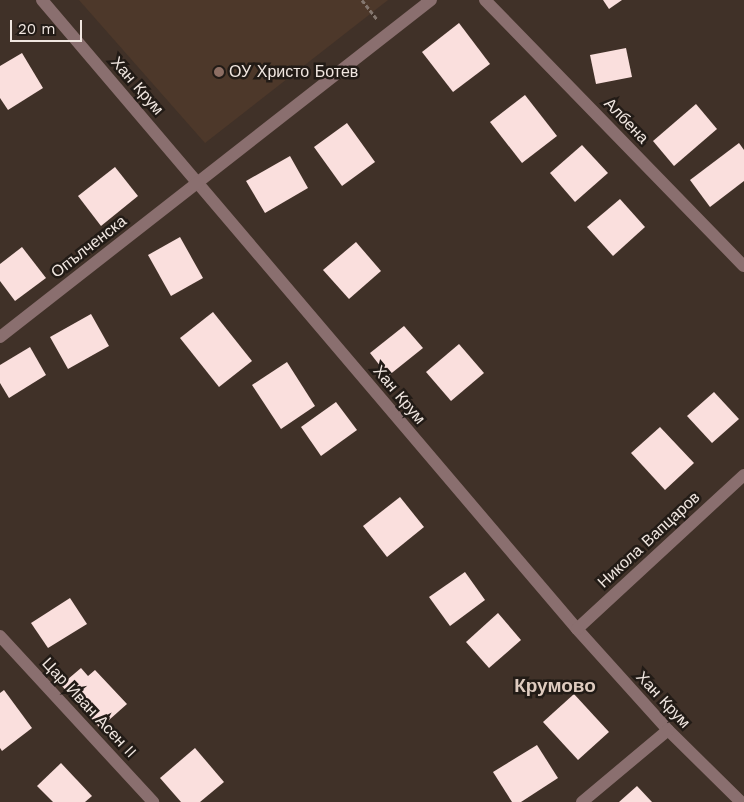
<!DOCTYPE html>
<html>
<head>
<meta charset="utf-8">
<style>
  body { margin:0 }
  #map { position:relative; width:744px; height:802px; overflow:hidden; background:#403128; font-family:"Work Sans",sans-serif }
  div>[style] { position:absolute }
  .built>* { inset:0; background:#4d382a }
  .building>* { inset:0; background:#fadfdd }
  .path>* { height:3px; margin-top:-1.5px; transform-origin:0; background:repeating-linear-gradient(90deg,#84776f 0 4px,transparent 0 6.5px) }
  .minor>* { height:12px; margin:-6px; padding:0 6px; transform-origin:6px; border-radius:6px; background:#8a6f6f }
  .dots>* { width:14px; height:14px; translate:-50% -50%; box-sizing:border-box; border:2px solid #221b16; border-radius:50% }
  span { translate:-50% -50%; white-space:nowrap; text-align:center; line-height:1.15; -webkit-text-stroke:5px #221b16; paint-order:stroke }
  .poi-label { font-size:16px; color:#f0e6e0 }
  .left { translate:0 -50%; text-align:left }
  .street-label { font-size:16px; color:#f0e6e0 }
  .quarter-label { font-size:19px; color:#decbbf; font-weight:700 }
  .scale { position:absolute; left:10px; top:20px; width:72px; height:22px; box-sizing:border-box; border:2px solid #f0e6e0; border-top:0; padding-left:6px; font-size:15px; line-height:18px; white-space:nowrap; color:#f0e6e0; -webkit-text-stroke:4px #221b16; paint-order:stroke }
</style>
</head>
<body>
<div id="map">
  <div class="built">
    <div style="clip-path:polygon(79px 0,388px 0,205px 143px)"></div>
  </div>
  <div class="building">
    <div style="clip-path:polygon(603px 0,622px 0,609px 9px)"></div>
    <div style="clip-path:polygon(459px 23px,490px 64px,453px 92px,422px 52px)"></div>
    <div style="clip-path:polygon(626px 48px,632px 77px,596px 84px,590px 55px)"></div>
    <div style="clip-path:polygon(22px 53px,43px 88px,8px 110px,0 98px,0 66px)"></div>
    <div style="clip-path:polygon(525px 95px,557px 136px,522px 163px,490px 122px)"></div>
    <div style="clip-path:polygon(696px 104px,717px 129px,674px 166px,653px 141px)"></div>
    <div style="clip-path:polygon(347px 123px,375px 162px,342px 186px,314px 147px)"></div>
    <div style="clip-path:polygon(739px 143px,744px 150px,744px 181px,710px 207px,690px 180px)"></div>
    <div style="clip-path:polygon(582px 145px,608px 173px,575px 202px,550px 173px)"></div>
    <div style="clip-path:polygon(290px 156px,308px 188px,265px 213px,246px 181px)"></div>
    <div style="clip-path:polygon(115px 167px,138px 196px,101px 226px,78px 196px)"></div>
    <div style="clip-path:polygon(620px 199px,645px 227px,613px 256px,587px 227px)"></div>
    <div style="clip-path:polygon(180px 237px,203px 278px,171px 296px,148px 255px)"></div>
    <div style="clip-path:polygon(356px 242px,381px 271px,349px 299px,323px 270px)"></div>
    <div style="clip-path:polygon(22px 247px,46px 278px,15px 301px,0 281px,0 264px)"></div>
    <div style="clip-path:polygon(213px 312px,252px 361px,219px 387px,180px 338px)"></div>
    <div style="clip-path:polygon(91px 314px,109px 346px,68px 369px,50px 337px)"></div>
    <div style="clip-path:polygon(404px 326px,423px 348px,388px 376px,370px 353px)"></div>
    <div style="clip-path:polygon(459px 344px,484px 373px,451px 401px,426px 372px)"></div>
    <div style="clip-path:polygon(30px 347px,46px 375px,9px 398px,0 383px,0 365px)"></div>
    <div style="clip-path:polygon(287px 362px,315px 406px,281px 429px,252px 385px)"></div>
    <div style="clip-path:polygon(714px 392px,739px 419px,712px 443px,687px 416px)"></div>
    <div style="clip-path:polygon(336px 402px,357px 430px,321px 456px,301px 427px)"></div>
    <div style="clip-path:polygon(660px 427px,694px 463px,665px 490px,631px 453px)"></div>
    <div style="clip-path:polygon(400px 497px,424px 527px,387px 557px,363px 526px)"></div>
    <div style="clip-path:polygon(465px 572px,485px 600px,450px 626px,429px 597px)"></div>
    <div style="clip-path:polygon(70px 598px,87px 624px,48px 648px,31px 623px)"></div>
    <div style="clip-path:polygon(498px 613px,521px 640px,489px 668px,466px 642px)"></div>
    <div style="clip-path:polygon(81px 668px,88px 676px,95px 670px,127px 704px,100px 728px,61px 685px)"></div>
    <div style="clip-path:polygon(4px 690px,32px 728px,2px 751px,0 748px,0 693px)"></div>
    <div style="clip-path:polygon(574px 694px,609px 732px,578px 760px,543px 722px)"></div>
    <div style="clip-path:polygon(537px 745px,558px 778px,521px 802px,512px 802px,493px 772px)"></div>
    <div style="clip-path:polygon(195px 748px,224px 782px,200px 802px,181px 802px,160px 778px)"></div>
    <div style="clip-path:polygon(61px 763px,92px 796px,85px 802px,53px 802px,37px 786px)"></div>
    <div style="clip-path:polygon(637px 786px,652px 802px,619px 802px)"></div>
  </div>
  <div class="path">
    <div style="left:362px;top:0;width:24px;rotate:52deg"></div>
  </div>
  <div class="minor">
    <div style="left:42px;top:0;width:826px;rotate:49.62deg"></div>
    <div style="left:577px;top:629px;width:136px;rotate:48deg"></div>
    <div style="left:668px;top:730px;width:103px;rotate:44.6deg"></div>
    <div style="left:485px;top:0;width:371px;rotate:45.8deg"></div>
    <div style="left:0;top:337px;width:547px;rotate:-38.02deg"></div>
    <div style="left:577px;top:629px;width:227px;rotate:-42.7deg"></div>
    <div style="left:0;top:636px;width:226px;rotate:47.3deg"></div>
    <div style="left:582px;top:802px;width:112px;rotate:-39.9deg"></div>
  </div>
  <div class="dots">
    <div style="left:219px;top:72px;background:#8d6e63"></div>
  </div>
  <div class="poi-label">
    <span class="left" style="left:229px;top:72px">ОУ Христо Ботев</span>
  </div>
  <div class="street-label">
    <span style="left:137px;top:86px;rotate:49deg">Хан Крум</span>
    <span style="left:626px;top:121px;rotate:46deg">Албена</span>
    <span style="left:89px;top:247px;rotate:-38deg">Опълченска</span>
    <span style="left:399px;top:395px;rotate:50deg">Хан Крум</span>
    <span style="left:649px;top:540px;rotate:-43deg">Никола Вапцаров</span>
    <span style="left:663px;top:700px;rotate:47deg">Хан Крум</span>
    <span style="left:89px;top:708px;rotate:47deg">Цар Иван Асен II</span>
  </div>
  <div class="quarter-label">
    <span style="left:555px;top:686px">Крумово</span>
  </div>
  <div class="scale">20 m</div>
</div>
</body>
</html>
